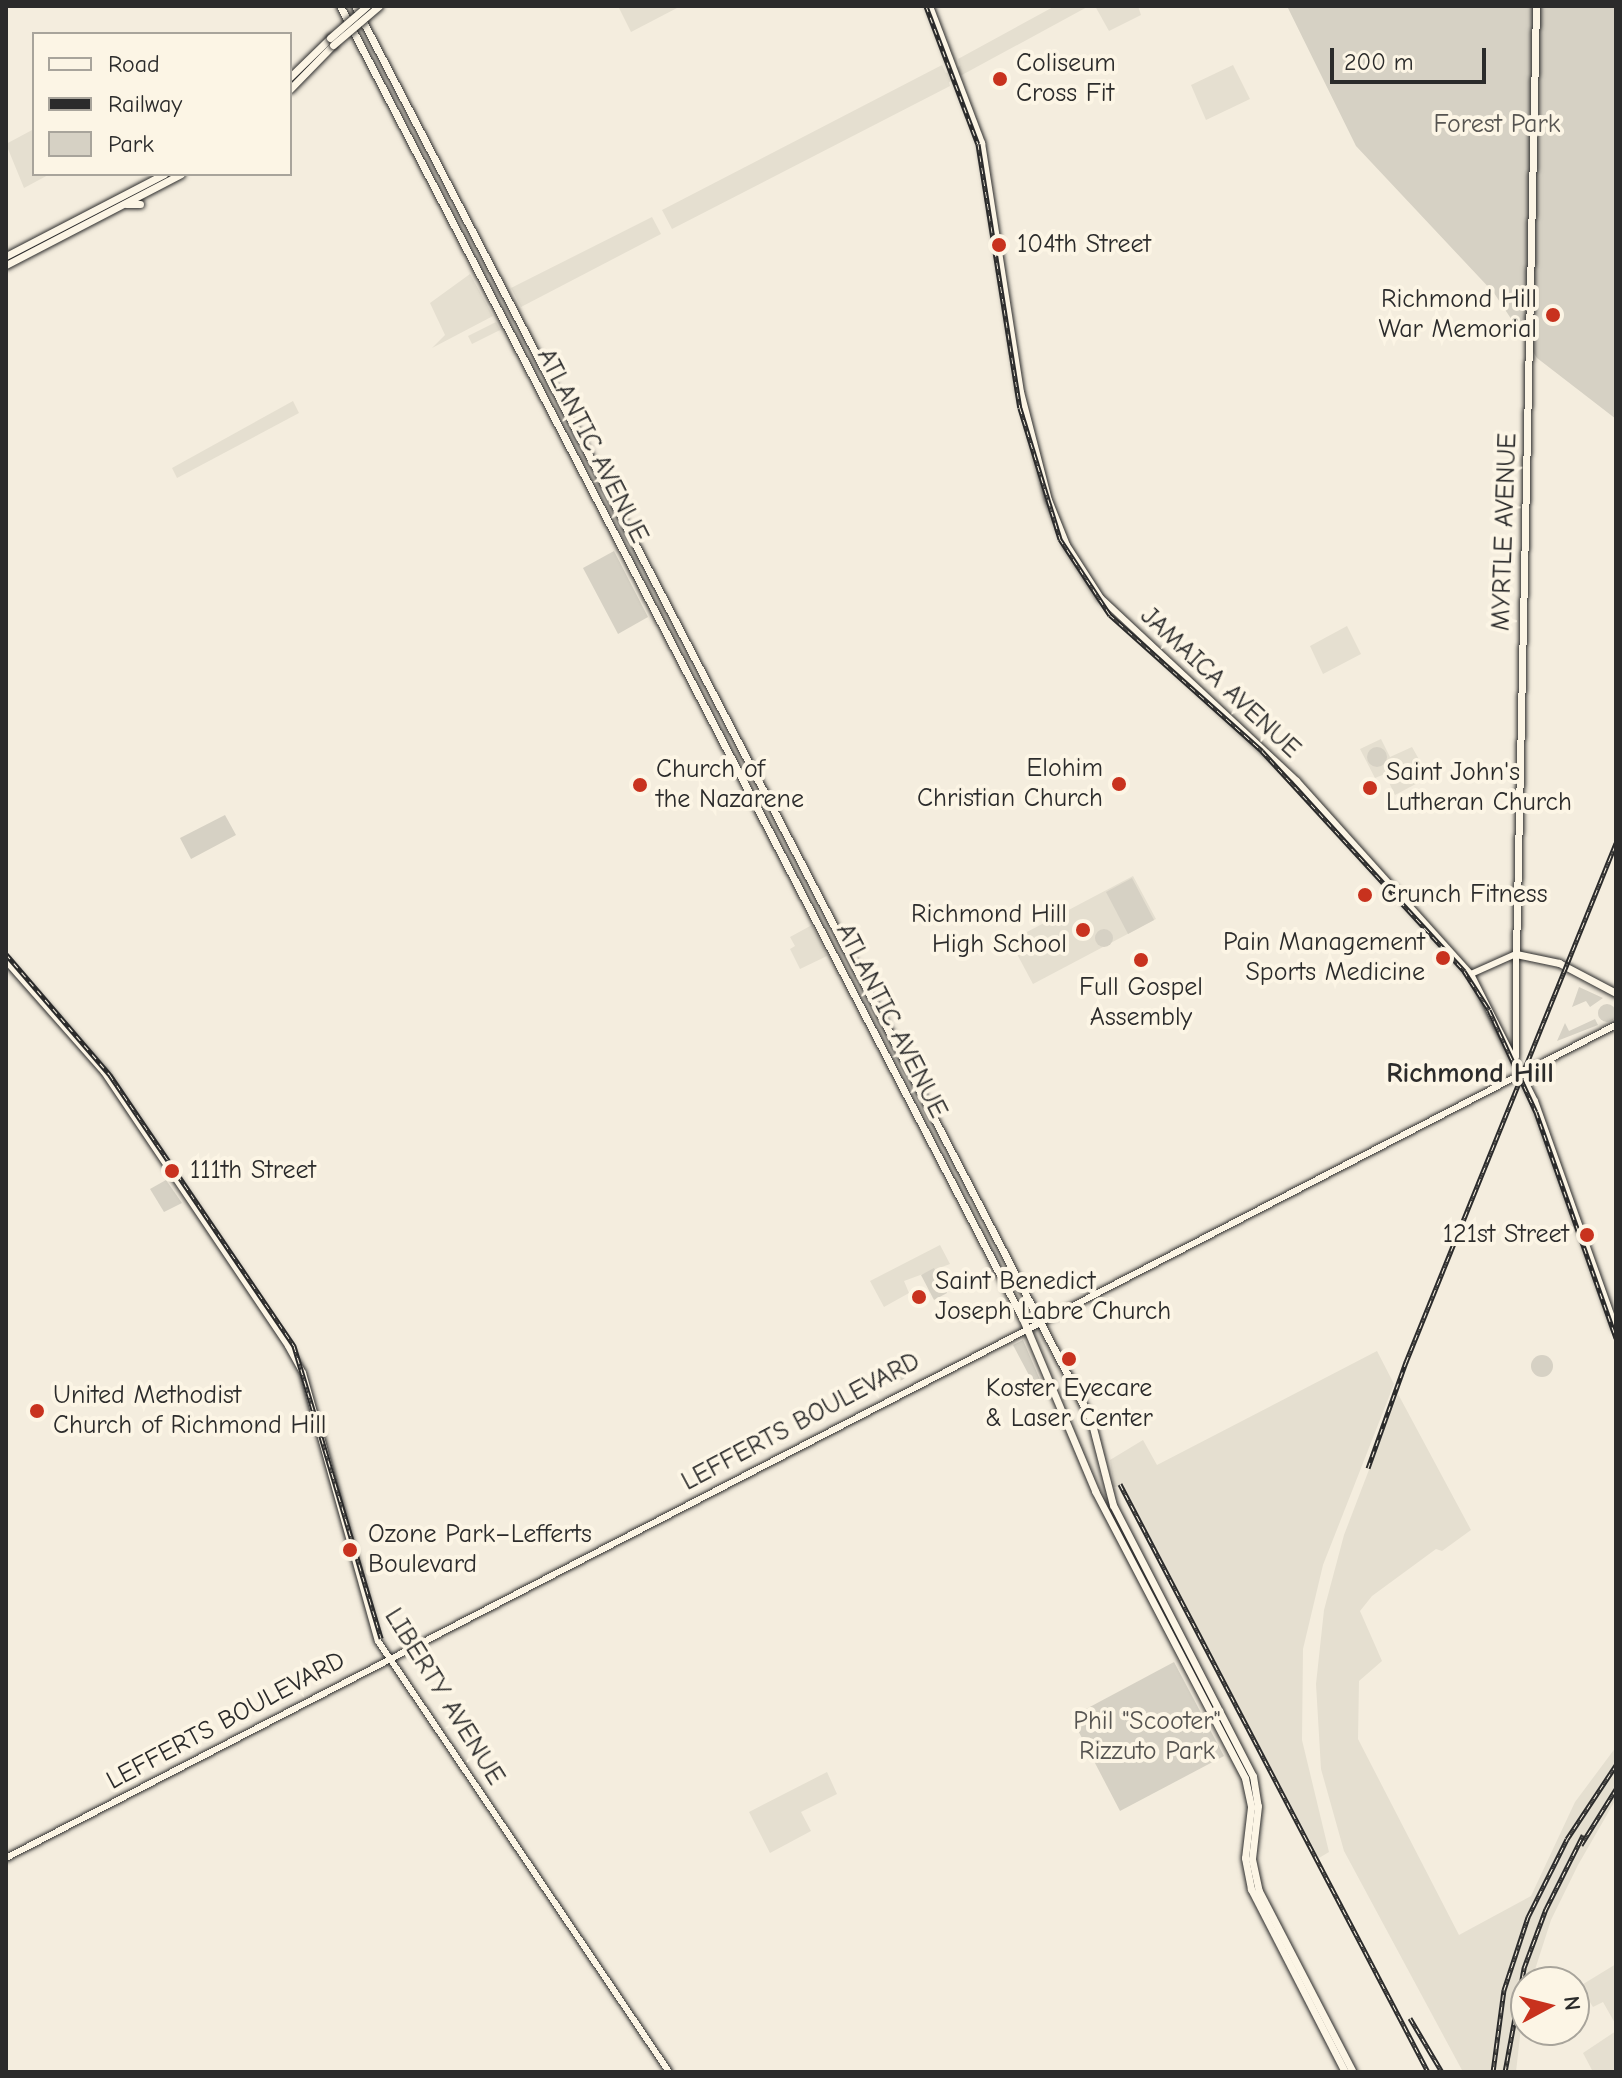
<!DOCTYPE html>
<html>
<head>
<meta charset="utf-8">
<style>
  body { margin:0 }
  #map { position:relative; width:1622px; height:2078px; overflow:hidden; background:#f4edde; font-family:"Comic Neue",sans-serif }
  div>[style] { position:absolute }
  .built>* { inset:0; background:#e5dfd0 }
  .green>* { inset:0; background:#d6d1c4 }
  .round { border-radius:50% }
  .roads { filter:drop-shadow(0 0 2px #2b2b2b) drop-shadow(0 0 2px #2b2b2b) }
  .tertiary>* { height:6px; margin:-3px; padding:0 3px; transform-origin:3px; border-radius:3px; background:#fcf5e5 }
  .secondary>* { height:6px; margin:-3px; padding:0 3px; transform-origin:3px; border-radius:3px; background:#fcf5e5 }
  .primary>* { height:7px; margin:-3.5px; padding:0 3.5px; transform-origin:3.5px; border-radius:3.5px; background:#fcf5e5 }
  .rail>* { height:5px; margin-top:-2.5px; transform-origin:0; background:repeating-linear-gradient(90deg,#fcf5e5 0 6px,#2b2b2b 0 12px); box-sizing:border-box; border-block:2px solid #2b2b2b }
  .bridges { filter:drop-shadow(0 0 2px #2b2b2b) drop-shadow(0 0 2px #2b2b2b) }
  .primary-bridge>* { height:7px; margin:-3.5px; padding:0 3.5px; transform-origin:3.5px; border-radius:3.5px; background:#fcf5e5 }
  .dots>* { width:22px; height:22px; translate:-50% -50%; box-sizing:border-box; border:4px solid #fcf5e5; border-radius:50% }
  span { translate:-50% -50%; white-space:nowrap; text-align:center; line-height:1.15; -webkit-text-stroke:8px #fcf5e5; paint-order:stroke }
  .poi-label { font-size:26px; color:#2b2b2b }
  .left { translate:0 -50%; text-align:left }
  .right { translate:-100% -50%; text-align:right }
  .park-label { font-size:26px; color:#565451 }
  .street-label { font-size:26px; color:#2b2b2b }
  .neighbourhood-label { font-size:28px; color:#2b2b2b; font-weight:700 }
  .frame { position:absolute; inset:0; border:8px solid #2b2b2b; pointer-events:none }
  .legend { position:absolute; left:32px; top:32px; width:260px; height:144px; box-sizing:border-box; background:#fcf5e5; border:2px solid #a8a49b; margin:0; padding:10px 14px; list-style:none; font-size:24px; color:#2b2b2b }
  .legend li { display:flex; align-items:center; gap:16px; height:40px }
  .legend b { width:40px; border:2px solid #a8a49b }
  .north { position:absolute; left:1510px; top:1966px; width:80px; height:80px; box-sizing:border-box; background:#fcf5e5; border:2px solid #a8a49b; border-radius:50%; rotate:83deg; font-size:22px; font-weight:700; line-height:32px; text-align:center; color:#2b2b2b }
  .north::after { content:''; display:block; margin:auto; width:28px; height:36px; background:#c8321e; clip-path:polygon(50% 0,100% 100%,50% 72%,0 100%) }
  .scale { position:absolute; left:1330px; top:48px; width:156px; height:36px; box-sizing:border-box; border:4px solid #2b2b2b; border-top:0; padding-left:10px; font-size:24px; line-height:28px; white-space:nowrap; color:#2b2b2b; -webkit-text-stroke:6px #fcf5e5; paint-order:stroke }
</style>
</head>
<body>
<div id="map">
  <div class="built">
    <div style="clip-path:polygon(618px 6px,676px 6px,677px 8px,631px 32px)"></div>
    <div style="clip-path:polygon(1055px 6px,1089px 6px,949px 82px,950px 86px,672px 229px,662px 210px,942px 65px,946px 73px,960px 66px,958px 59px)"></div>
    <div style="clip-path:polygon(1095px 6px,1138px 6px,1141px 15px,1109px 31px)"></div>
    <div style="clip-path:polygon(1233px 65px,1250px 99px,1206px 120px,1191px 85px)"></div>
    <div style="clip-path:polygon(34px 129px,34px 174px,50px 174px,24px 188px,6px 144px)"></div>
    <div style="clip-path:polygon(652px 217px,661px 234px,521px 307px,511px 288px)"></div>
    <div style="clip-path:polygon(470px 274px,493px 316px,432px 348px,445px 335px,430px 303px)"></div>
    <div style="clip-path:polygon(496px 322px,500px 330px,472px 344px,468px 336px)"></div>
    <div style="clip-path:polygon(293px 401px,299px 413px,177px 478px,172px 468px)"></div>
    <div style="clip-path:polygon(1347px 626px,1361px 654px,1323px 674px,1310px 646px)"></div>
    <div style="clip-path:polygon(1381px 739px,1390px 757px,1412px 747px,1429px 777px,1395px 795px,1385px 774px,1375px 778px,1360px 749px)"></div>
    <div style="clip-path:polygon(1133px 876px,1156px 919px,1033px 984px,1010px 941px)"></div>
    <div style="clip-path:polygon(812px 925px,827px 956px,800px 969px,790px 949px,795px 946px,790px 937px)"></div>
    <div style="clip-path:polygon(940px 1245px,950px 1264px,904px 1281px,909px 1293px,884px 1307px,870px 1281px)"></div>
    <div style="clip-path:polygon(1377px 1351px,1394px 1384px,1323px 1565px,1303px 1649px,1302px 1740px,1329px 1852px,1319px 1858px,1122px 1486px,1114px 1487px,1110px 1460px,1143px 1440px,1157px 1465px)"></div>
    <div style="clip-path:polygon(1398px 1394px,1471px 1530px,1442px 1551px,1436px 1549px,1372px 1596px,1360px 1611px,1382px 1661px,1359px 1681px,1358px 1739px,1459px 1935px,1531px 1896px,1575px 1802px,1616px 1747px,1616px 1799px,1578px 1865px,1551px 1920px,1531px 1982px,1526px 1982px,1516px 2072px,1463px 2072px,1344px 1851px,1321px 1769px,1316px 1684px,1324px 1610px,1344px 1535px)"></div>
    <div style="clip-path:polygon(827px 1772px,837px 1794px,801px 1812px,811px 1831px,770px 1853px,749px 1812px)"></div>
    <div style="clip-path:polygon(1616px 1964px,1616px 2025px,1603px 2002px,1593px 2007px,1580px 1986px)"></div>
    <div style="clip-path:polygon(1616px 2031px,1616px 2072px,1593px 2072px,1583px 2053px)"></div>
  </div>
  <div class="green">
    <div style="clip-path:polygon(1287px 6px,1616px 6px,1616px 419px,1537px 358px,1494px 293px,1356px 146px)"></div>
    <div style="clip-path:polygon(614px 551px,648px 617px,618px 634px,583px 568px)"></div>
    <div class="round" style="left:1367px;top:747px;width:20px;height:20px"></div>
    <div style="clip-path:polygon(225px 815px,236px 835px,191px 859px,180px 838px)"></div>
    <div style="clip-path:polygon(1132px 878px,1154px 920px,1128px 934px,1106px 892px)"></div>
    <div class="round" style="left:1095px;top:929px;width:18px;height:18px"></div>
    <div style="clip-path:polygon(1579px 987px,1603px 998px,1590px 1007px,1586px 1001px,1572px 1007px)"></div>
    <div class="round" style="left:1598px;top:1004px;width:18px;height:18px"></div>
    <div style="clip-path:polygon(1595px 1019px,1598px 1025px,1557px 1041px,1565px 1023px,1569px 1031px)"></div>
    <div style="clip-path:polygon(166px 1180px,182px 1203px,164px 1212px,150px 1189px)"></div>
    <div style="clip-path:polygon(934px 1268px,947px 1293px,934px 1300px,921px 1275px)"></div>
    <div style="clip-path:polygon(1023px 1340px,1044px 1389px,1038px 1392px,1013px 1345px)"></div>
    <div class="round" style="left:1531px;top:1355px;width:22px;height:22px"></div>
    <div class="round" style="left:888px;top:1361px;width:20px;height:20px"></div>
    <div style="clip-path:polygon(1174px 1662px,1224px 1756px,1120px 1811px,1071px 1717px)"></div>
  </div>
  <div class="roads">
    <div class="tertiary">
      <div style="left:6px;top:961px;width:148px;rotate:48.6deg"></div>
      <div style="left:104px;top:1072px;width:330px;rotate:56.1deg"></div>
      <div style="left:288px;top:1346px;width:31px;rotate:61deg"></div>
      <div style="left:303px;top:1373px;width:278px;rotate:74.4deg"></div>
      <div style="left:378px;top:1641px;width:520px;rotate:55.97deg"></div>
      <div style="left:6px;top:1858px;width:1813px;rotate:-27.36deg"></div>
    </div>
    <div class="secondary">
      <div style="left:930px;top:6px;width:147px;rotate:69.2deg"></div>
      <div style="left:982px;top:143px;width:252px;rotate:81.1deg"></div>
      <div style="left:1021px;top:392px;width:112px;rotate:75.5deg"></div>
      <div style="left:1049px;top:500px;width:48px;rotate:68.2deg"></div>
      <div style="left:1067px;top:545px;width:63px;rotate:57.3deg"></div>
      <div style="left:1101px;top:598px;width:268px;rotate:43deg"></div>
      <div style="left:1297px;top:781px;width:260px;rotate:48deg"></div>
      <div style="left:1471px;top:974px;width:142px;rotate:63.3deg"></div>
      <div style="left:1535px;top:1101px;width:241px;rotate:70.4deg"></div>
      <div style="left:1471px;top:974px;width:49px;rotate:-24deg"></div>
      <div style="left:1516px;top:954px;width:103px;rotate:90deg"></div>
    </div>
    <div class="primary">
      <div style="left:340px;top:6px;width:1478px;rotate:62.52deg"></div>
      <div style="left:1022px;top:1317px;width:189px;rotate:67.2deg"></div>
      <div style="left:1095px;top:1491px;width:324px;rotate:62.4deg"></div>
      <div style="left:1245px;top:1778px;width:30px;rotate:78deg"></div>
      <div style="left:1251px;top:1807px;width:51px;rotate:96.7deg"></div>
      <div style="left:1245px;top:1858px;width:32px;rotate:79deg"></div>
      <div style="left:1251px;top:1889px;width:206px;rotate:62.8deg"></div>
      <div style="left:355px;top:6px;width:1594px;rotate:62.5deg"></div>
      <div style="left:1091px;top:1420px;width:88px;rotate:75.5deg"></div>
      <div style="left:1113px;top:1505px;width:305px;rotate:62.7deg"></div>
      <div style="left:1253px;top:1776px;width:30px;rotate:81deg"></div>
      <div style="left:1258px;top:1806px;width:53px;rotate:96.5deg"></div>
      <div style="left:1252px;top:1859px;width:33px;rotate:78deg"></div>
      <div style="left:1259px;top:1891px;width:204px;rotate:62.6deg"></div>
      <div style="left:1536px;top:6px;width:948px;rotate:91.21deg"></div>
      <div style="left:1516px;top:954px;width:44px;rotate:11.8deg"></div>
      <div style="left:1559px;top:963px;width:64px;rotate:27.8deg"></div>
      <div style="left:290px;top:77px;width:56px;rotate:-44.3deg"></div>
      <div style="left:290px;top:89px;width:62px;rotate:-45.7deg"></div>
      <div style="left:126px;top:204px;width:14px"></div>
      <div style="left:6px;top:256px;width:178px;rotate:-27.4deg"></div>
      <div style="left:6px;top:265px;width:197px;rotate:-27.5deg"></div>
    </div>
  </div>
  <div class="rail">
    <div style="left:926px;top:6px;width:147px;rotate:69.4deg"></div>
    <div style="left:978px;top:144px;width:267px;rotate:81deg"></div>
    <div style="left:1020px;top:408px;width:137px;rotate:73deg"></div>
    <div style="left:1060px;top:539px;width:91px;rotate:56.7deg"></div>
    <div style="left:1110px;top:615px;width:204px;rotate:41.8deg"></div>
    <div style="left:1262px;top:751px;width:299px;rotate:47.4deg"></div>
    <div style="left:1464px;top:971px;width:46px;rotate:57.3deg"></div>
    <div style="left:1489px;top:1010px;width:112px;rotate:65.3deg"></div>
    <div style="left:1536px;top:1112px;width:240px;rotate:70.5deg"></div>
    <div style="left:6px;top:954px;width:160px;rotate:49.3deg"></div>
    <div style="left:110px;top:1075px;width:328px;rotate:55.8deg"></div>
    <div style="left:294px;top:1346px;width:305px;rotate:73.4deg"></div>
    <div style="left:1368px;top:1468px;width:113px;rotate:-70.3deg"></div>
    <div style="left:1406px;top:1362px;width:560px;rotate:-67.97deg"></div>
    <div style="left:1120px;top:1484px;width:664px;rotate:62.35deg"></div>
    <div style="left:1581px;top:1845px;width:66px;rotate:-58deg"></div>
    <div style="left:1410px;top:2018px;width:63px;rotate:59.3deg"></div>
    <div style="left:1493px;top:2072px;width:83px;rotate:-82.4deg"></div>
    <div style="left:1504px;top:1990px;width:77px;rotate:-71.8deg"></div>
    <div style="left:1528px;top:1917px;width:87px;rotate:-63.4deg"></div>
    <div style="left:1567px;top:1839px;width:89px;rotate:-56.5deg"></div>
    <div style="left:1505px;top:2072px;width:106px;rotate:-79.6deg"></div>
    <div style="left:1524px;top:1968px;width:63px;rotate:-69.6deg"></div>
    <div style="left:1546px;top:1909px;width:83px;rotate:-63.4deg"></div>
  </div>
  <div class="bridges">
    <div class="primary-bridge">
      <div style="left:330px;top:38px;width:49px;rotate:-40.9deg"></div>
      <div style="left:333px;top:45px;width:60px;rotate:-40.3deg"></div>
    </div>
  </div>
  <div class="dots">
    <div style="left:1000px;top:79px;background:#c8321e"></div>
    <div style="left:999px;top:245px;background:#c8321e"></div>
    <div style="left:1553px;top:315px;background:#c8321e"></div>
    <div style="left:1119px;top:784px;background:#c8321e"></div>
    <div style="left:640px;top:785px;background:#c8321e"></div>
    <div style="left:1370px;top:788px;background:#c8321e"></div>
    <div style="left:1365px;top:895px;background:#c8321e"></div>
    <div style="left:1083px;top:930px;background:#c8321e"></div>
    <div style="left:1443px;top:958px;background:#c8321e"></div>
    <div style="left:1141px;top:960px;background:#c8321e"></div>
    <div style="left:172px;top:1171px;background:#c8321e"></div>
    <div style="left:1587px;top:1235px;background:#c8321e"></div>
    <div style="left:919px;top:1297px;background:#c8321e"></div>
    <div style="left:1069px;top:1359px;background:#c8321e"></div>
    <div style="left:37px;top:1411px;background:#c8321e"></div>
    <div style="left:350px;top:1550px;background:#c8321e"></div>
  </div>
  <div class="poi-label">
    <span class="left" style="left:1016px;top:79px">Coliseum<br>Cross Fit</span>
    <span class="left" style="left:1017px;top:245px">104th Street</span>
    <span class="right" style="left:1537px;top:315px">Richmond Hill<br>War Memorial</span>
    <span class="right" style="left:1103px;top:784px">Elohim<br>Christian Church</span>
    <span class="left" style="left:656px;top:785px">Church of<br>the Nazarene</span>
    <span class="left" style="left:1386px;top:788px">Saint John's<br>Lutheran Church</span>
    <span class="left" style="left:1381px;top:895px">Crunch Fitness</span>
    <span class="right" style="left:1067px;top:930px">Richmond Hill<br>High School</span>
    <span class="right" style="left:1425px;top:958px">Pain Management<br>Sports Medicine</span>
    <span style="left:1141px;top:1003px">Full Gospel<br>Assembly</span>
    <span class="left" style="left:190px;top:1171px">111th Street</span>
    <span class="right" style="left:1569px;top:1235px">121st Street</span>
    <span class="left" style="left:935px;top:1297px">Saint Benedict<br>Joseph Labre Church</span>
    <span style="left:1069px;top:1404px">Koster Eyecare<br>&amp; Laser Center</span>
    <span class="left" style="left:53px;top:1411px">United Methodist<br>Church of Richmond Hill</span>
    <span class="left" style="left:368px;top:1550px">Ozone Park–Lefferts<br>Boulevard</span>
  </div>
  <div class="park-label">
    <span style="left:1497px;top:125px">Forest Park</span>
    <span style="left:1147px;top:1737px">Phil "Scooter"<br>Rizzuto Park</span>
  </div>
  <div class="street-label">
    <span style="left:592px;top:446px;rotate:63deg">ATLANTIC AVENUE</span>
    <span style="left:1505px;top:532px;rotate:-88deg">MYRTLE AVENUE</span>
    <span style="left:1220px;top:683px;rotate:43deg">JAMAICA AVENUE</span>
    <span style="left:891px;top:1021px;rotate:63deg">ATLANTIC AVENUE</span>
    <span style="left:801px;top:1422px;rotate:-28deg">LEFFERTS BOULEVARD</span>
    <span style="left:444px;top:1697px;rotate:58deg">LIBERTY AVENUE</span>
    <span style="left:226px;top:1721px;rotate:-28deg">LEFFERTS BOULEVARD</span>
  </div>
  <div class="neighbourhood-label">
    <span style="left:1470px;top:1073px">Richmond Hill</span>
  </div>
  <div class="frame"></div>
  <ul class="legend">
  <li><b style="height:10px;background:#fcf5e5"></b>Road</li>
  <li><b style="height:10px;background:#2b2b2b"></b>Railway</li>
  <li><b style="height:22px;background:#d6d1c4"></b>Park</li>
  </ul>
  <div class="north">N</div>
  <div class="scale">200 m</div>
</div>
</body>
</html>
